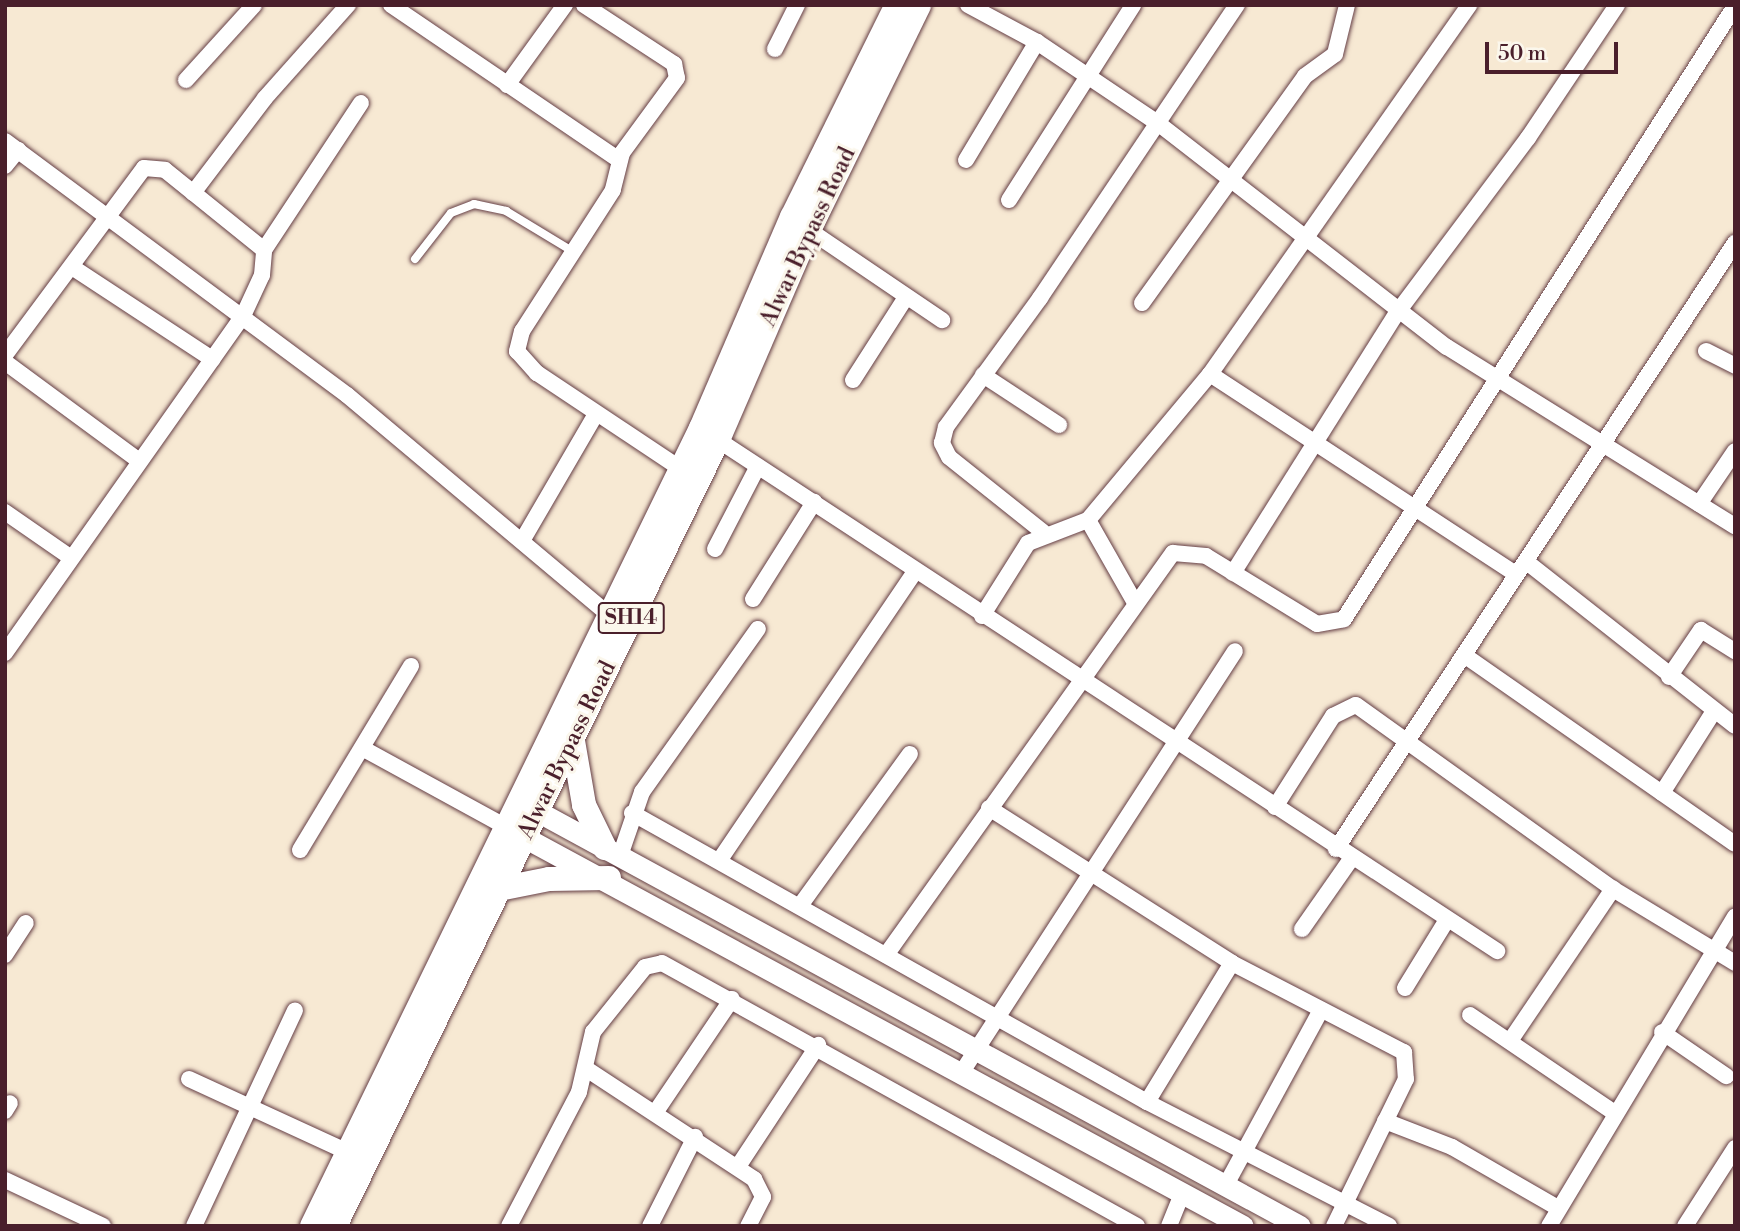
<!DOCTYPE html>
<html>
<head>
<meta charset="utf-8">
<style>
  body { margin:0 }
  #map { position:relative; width:1740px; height:1231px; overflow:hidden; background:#f7e9d3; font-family:"Libre Bodoni",serif }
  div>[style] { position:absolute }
  .roads { filter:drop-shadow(0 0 2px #643d44) drop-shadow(0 0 2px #643d44) }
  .lane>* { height:8px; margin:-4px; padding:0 4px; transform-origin:4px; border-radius:4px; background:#fff }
  .street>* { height:16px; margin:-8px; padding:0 8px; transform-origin:8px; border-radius:8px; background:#fff }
  .secondary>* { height:21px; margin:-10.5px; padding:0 10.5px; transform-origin:10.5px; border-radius:10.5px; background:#fff }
  .primary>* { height:24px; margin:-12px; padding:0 12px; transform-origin:12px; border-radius:12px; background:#fff }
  span { translate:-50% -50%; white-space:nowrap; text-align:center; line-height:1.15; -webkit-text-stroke:6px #fbf7ec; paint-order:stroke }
  .shield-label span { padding:2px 5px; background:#fbf7ec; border:2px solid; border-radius:5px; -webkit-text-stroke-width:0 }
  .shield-label { font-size:21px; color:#4a1f2b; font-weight:700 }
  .street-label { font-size:23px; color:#4a1f2b }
  .frame { position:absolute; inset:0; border:7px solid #4a1f2b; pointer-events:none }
  .scale { position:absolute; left:1485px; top:42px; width:133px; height:32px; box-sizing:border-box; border:4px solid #4a1f2b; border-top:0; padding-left:9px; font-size:21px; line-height:24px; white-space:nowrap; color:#4a1f2b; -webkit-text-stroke:5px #fbf7ec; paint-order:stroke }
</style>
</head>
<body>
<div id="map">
  <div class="roads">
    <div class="lane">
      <div style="left:415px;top:259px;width:58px;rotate:-52deg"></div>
      <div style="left:451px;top:213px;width:25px;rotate:-21deg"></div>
      <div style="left:474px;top:204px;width:33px;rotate:12deg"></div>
      <div style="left:506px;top:211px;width:77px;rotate:31.2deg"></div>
    </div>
    <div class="street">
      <div style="left:391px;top:5px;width:276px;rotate:34.2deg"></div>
      <div style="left:584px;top:5px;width:108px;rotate:33.2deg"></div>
      <div style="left:674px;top:64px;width:14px;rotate:78deg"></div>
      <div style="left:677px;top:78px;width:93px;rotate:126.3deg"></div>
      <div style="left:622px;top:153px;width:38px;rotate:104deg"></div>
      <div style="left:613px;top:190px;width:168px;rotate:122.8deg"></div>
      <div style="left:522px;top:331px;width:21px;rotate:104deg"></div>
      <div style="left:517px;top:351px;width:30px;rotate:48deg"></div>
      <div style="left:537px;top:373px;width:173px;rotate:33.7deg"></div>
      <div style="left:968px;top:5px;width:78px;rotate:28.2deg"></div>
      <div style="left:1037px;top:42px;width:147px;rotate:33.9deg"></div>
      <div style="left:1159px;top:124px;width:364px;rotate:37.8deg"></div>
      <div style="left:1447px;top:347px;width:339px;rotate:31.9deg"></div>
      <div style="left:775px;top:49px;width:49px;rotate:-63.4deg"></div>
      <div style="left:186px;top:80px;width:101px;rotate:-47.8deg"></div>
      <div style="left:507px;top:85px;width:99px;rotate:-54.1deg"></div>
      <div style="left:5px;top:141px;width:426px;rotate:36.6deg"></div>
      <div style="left:347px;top:395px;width:342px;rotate:40deg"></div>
      <div style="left:966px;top:160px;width:138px;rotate:-59deg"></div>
      <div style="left:5px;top:166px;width:21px;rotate:-51deg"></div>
      <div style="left:193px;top:193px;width:119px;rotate:-52.8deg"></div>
      <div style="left:265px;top:98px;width:125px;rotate:-48.3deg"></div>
      <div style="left:1009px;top:200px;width:231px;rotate:-57.5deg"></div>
      <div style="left:809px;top:230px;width:161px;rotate:34.1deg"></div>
      <div style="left:72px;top:267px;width:168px;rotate:33.3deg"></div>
      <div style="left:1142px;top:303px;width:279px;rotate:-54.3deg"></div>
      <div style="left:1305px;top:76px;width:37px;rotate:-36deg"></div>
      <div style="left:1335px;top:54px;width:50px;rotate:-76.2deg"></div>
      <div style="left:1706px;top:351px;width:33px;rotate:27deg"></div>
      <div style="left:5px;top:355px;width:233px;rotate:-53.4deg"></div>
      <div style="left:144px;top:168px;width:21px;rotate:5deg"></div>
      <div style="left:165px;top:170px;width:127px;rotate:38.9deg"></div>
      <div style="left:5px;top:362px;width:165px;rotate:36.4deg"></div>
      <div style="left:1210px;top:374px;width:366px;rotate:33.2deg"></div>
      <div style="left:983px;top:375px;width:91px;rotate:33.3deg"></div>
      <div style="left:853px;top:380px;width:98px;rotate:-57.4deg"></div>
      <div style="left:718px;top:440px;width:932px;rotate:33.26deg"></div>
      <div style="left:1699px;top:504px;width:64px;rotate:-55.8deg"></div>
      <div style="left:5px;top:512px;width:79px;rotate:34.7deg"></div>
      <div style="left:1088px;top:520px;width:93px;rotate:60.4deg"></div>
      <div style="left:1043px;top:532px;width:120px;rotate:-141.4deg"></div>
      <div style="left:949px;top:457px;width:16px;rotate:-117deg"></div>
      <div style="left:942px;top:443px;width:16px;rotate:-76deg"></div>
      <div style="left:946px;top:427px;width:160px;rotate:-53.9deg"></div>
      <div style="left:1040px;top:298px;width:353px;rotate:-56.1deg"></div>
      <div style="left:522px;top:541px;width:147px;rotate:-59.8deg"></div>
      <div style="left:715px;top:549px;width:93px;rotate:-62.6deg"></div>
      <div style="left:1528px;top:563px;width:263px;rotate:38.2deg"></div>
      <div style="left:1233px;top:573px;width:307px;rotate:-57.8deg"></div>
      <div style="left:1397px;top:313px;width:219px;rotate:-53.2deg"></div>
      <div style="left:1528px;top:138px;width:160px;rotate:-56.2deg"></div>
      <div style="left:753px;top:599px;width:115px;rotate:-57.8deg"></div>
      <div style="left:982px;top:616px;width:86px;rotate:-57.8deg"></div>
      <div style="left:1028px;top:543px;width:64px;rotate:-21deg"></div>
      <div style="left:1088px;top:520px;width:190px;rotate:-50.1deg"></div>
      <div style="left:1210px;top:374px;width:451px;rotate:-54.9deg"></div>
      <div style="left:5px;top:653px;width:413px;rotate:-54.8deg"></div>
      <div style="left:243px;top:316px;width:45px;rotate:-65.1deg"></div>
      <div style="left:262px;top:275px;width:25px;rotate:-85deg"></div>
      <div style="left:264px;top:250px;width:176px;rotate:-56.6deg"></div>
      <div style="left:1464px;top:655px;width:330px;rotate:34.9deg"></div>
      <div style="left:1669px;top:677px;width:57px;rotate:-55.8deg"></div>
      <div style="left:1701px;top:630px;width:40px;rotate:32deg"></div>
      <div style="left:362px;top:748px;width:164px;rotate:28.7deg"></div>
      <div style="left:1662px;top:793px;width:97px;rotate:-57.6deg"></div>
      <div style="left:1275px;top:807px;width:108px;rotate:-57.5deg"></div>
      <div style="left:1333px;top:716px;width:25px;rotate:-26deg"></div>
      <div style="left:1356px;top:705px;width:316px;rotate:35.6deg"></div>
      <div style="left:1613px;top:889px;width:143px;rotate:31.2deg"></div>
      <div style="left:989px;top:808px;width:288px;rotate:32.5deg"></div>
      <div style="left:1232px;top:963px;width:194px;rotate:27.4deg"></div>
      <div style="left:1404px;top:1052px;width:27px;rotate:86deg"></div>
      <div style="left:1406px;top:1079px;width:164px;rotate:116.1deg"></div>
      <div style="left:632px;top:813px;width:591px;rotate:29.3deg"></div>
      <div style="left:1147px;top:1102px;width:272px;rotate:27.1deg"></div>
      <div style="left:1336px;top:849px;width:726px;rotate:-56.64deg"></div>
      <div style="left:300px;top:850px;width:215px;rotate:-58.9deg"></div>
      <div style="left:620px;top:856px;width:68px;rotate:-71deg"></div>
      <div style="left:642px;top:792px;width:200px;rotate:-54.6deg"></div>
      <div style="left:719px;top:861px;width:350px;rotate:-55.9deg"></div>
      <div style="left:802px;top:903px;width:184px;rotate:-54.1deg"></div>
      <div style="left:1302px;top:929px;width:85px;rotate:-55deg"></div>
      <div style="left:5px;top:955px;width:38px;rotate:-57deg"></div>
      <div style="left:886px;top:955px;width:494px;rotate:-54.5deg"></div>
      <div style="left:1173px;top:553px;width:33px;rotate:5deg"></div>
      <div style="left:1206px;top:556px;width:130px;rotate:31.5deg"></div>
      <div style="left:1317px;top:624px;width:27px;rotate:-10deg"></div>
      <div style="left:1344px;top:619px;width:727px;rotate:-57.47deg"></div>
      <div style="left:1405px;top:988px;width:76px;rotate:-58.4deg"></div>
      <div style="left:1470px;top:1015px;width:175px;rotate:34.1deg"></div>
      <div style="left:1662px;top:1032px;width:78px;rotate:34.5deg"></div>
      <div style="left:1510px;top:1041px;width:184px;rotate:-55.9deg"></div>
      <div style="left:588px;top:1070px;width:199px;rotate:33.3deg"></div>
      <div style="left:754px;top:1179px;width:20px;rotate:63deg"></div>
      <div style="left:763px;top:1197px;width:33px;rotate:117deg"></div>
      <div style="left:960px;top:1075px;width:505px;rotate:-57.03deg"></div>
      <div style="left:189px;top:1079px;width:175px;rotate:24.7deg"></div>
      <div style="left:1147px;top:1102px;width:163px;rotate:-58.6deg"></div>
      <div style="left:657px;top:1110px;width:134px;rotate:-56deg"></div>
      <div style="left:5px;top:1111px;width:9px;rotate:-58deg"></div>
      <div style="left:1385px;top:1121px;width:72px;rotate:21.2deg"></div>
      <div style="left:1452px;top:1147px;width:122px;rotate:29.9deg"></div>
      <div style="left:739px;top:1165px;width:144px;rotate:-56.6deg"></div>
      <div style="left:5px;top:1180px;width:108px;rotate:25.1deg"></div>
      <div style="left:1227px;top:1183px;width:197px;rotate:-61.5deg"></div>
      <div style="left:194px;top:1226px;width:238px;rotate:-64.9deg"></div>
      <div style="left:509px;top:1226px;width:151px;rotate:-62.4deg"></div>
      <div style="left:579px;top:1092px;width:62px;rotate:-76.9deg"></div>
      <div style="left:593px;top:1032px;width:83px;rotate:-51.3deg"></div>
      <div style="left:645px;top:967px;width:17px;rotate:-13deg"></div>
      <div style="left:662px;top:963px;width:543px;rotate:28.97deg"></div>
      <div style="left:650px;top:1226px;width:100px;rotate:-63.2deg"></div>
      <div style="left:1169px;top:1226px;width:37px;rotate:-68deg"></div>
      <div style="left:1549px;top:1226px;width:361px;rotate:-59deg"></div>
      <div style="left:1685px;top:1226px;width:93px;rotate:-57.3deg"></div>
    </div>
    <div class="secondary">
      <div style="left:524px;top:804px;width:883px;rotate:28.54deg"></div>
      <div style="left:509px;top:829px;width:834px;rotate:28.41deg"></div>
    </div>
    <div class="primary">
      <div style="left:573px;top:741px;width:65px;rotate:80.2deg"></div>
      <div style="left:584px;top:805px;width:48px;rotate:64deg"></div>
      <div style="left:499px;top:889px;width:51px;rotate:-11.3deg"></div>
      <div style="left:549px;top:879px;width:60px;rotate:-1deg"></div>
      <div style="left:312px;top:1226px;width:888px;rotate:-64.01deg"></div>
      <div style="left:701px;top:428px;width:230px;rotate:-66.7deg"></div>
      <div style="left:792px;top:217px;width:237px;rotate:-63.7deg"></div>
      <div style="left:335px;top:1226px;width:874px;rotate:-64.02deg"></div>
      <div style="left:718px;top:440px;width:229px;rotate:-66.6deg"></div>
      <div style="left:809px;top:230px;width:250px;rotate:-63.9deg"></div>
    </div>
  </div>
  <div class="shield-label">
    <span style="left:631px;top:618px">SH14</span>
  </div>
  <div class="street-label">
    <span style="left:808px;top:237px;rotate:-65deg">Alwar Bypass Road</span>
    <span style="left:567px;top:750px;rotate:-64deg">Alwar Bypass Road</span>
  </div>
  <div class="frame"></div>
  <div class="scale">50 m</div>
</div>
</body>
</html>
